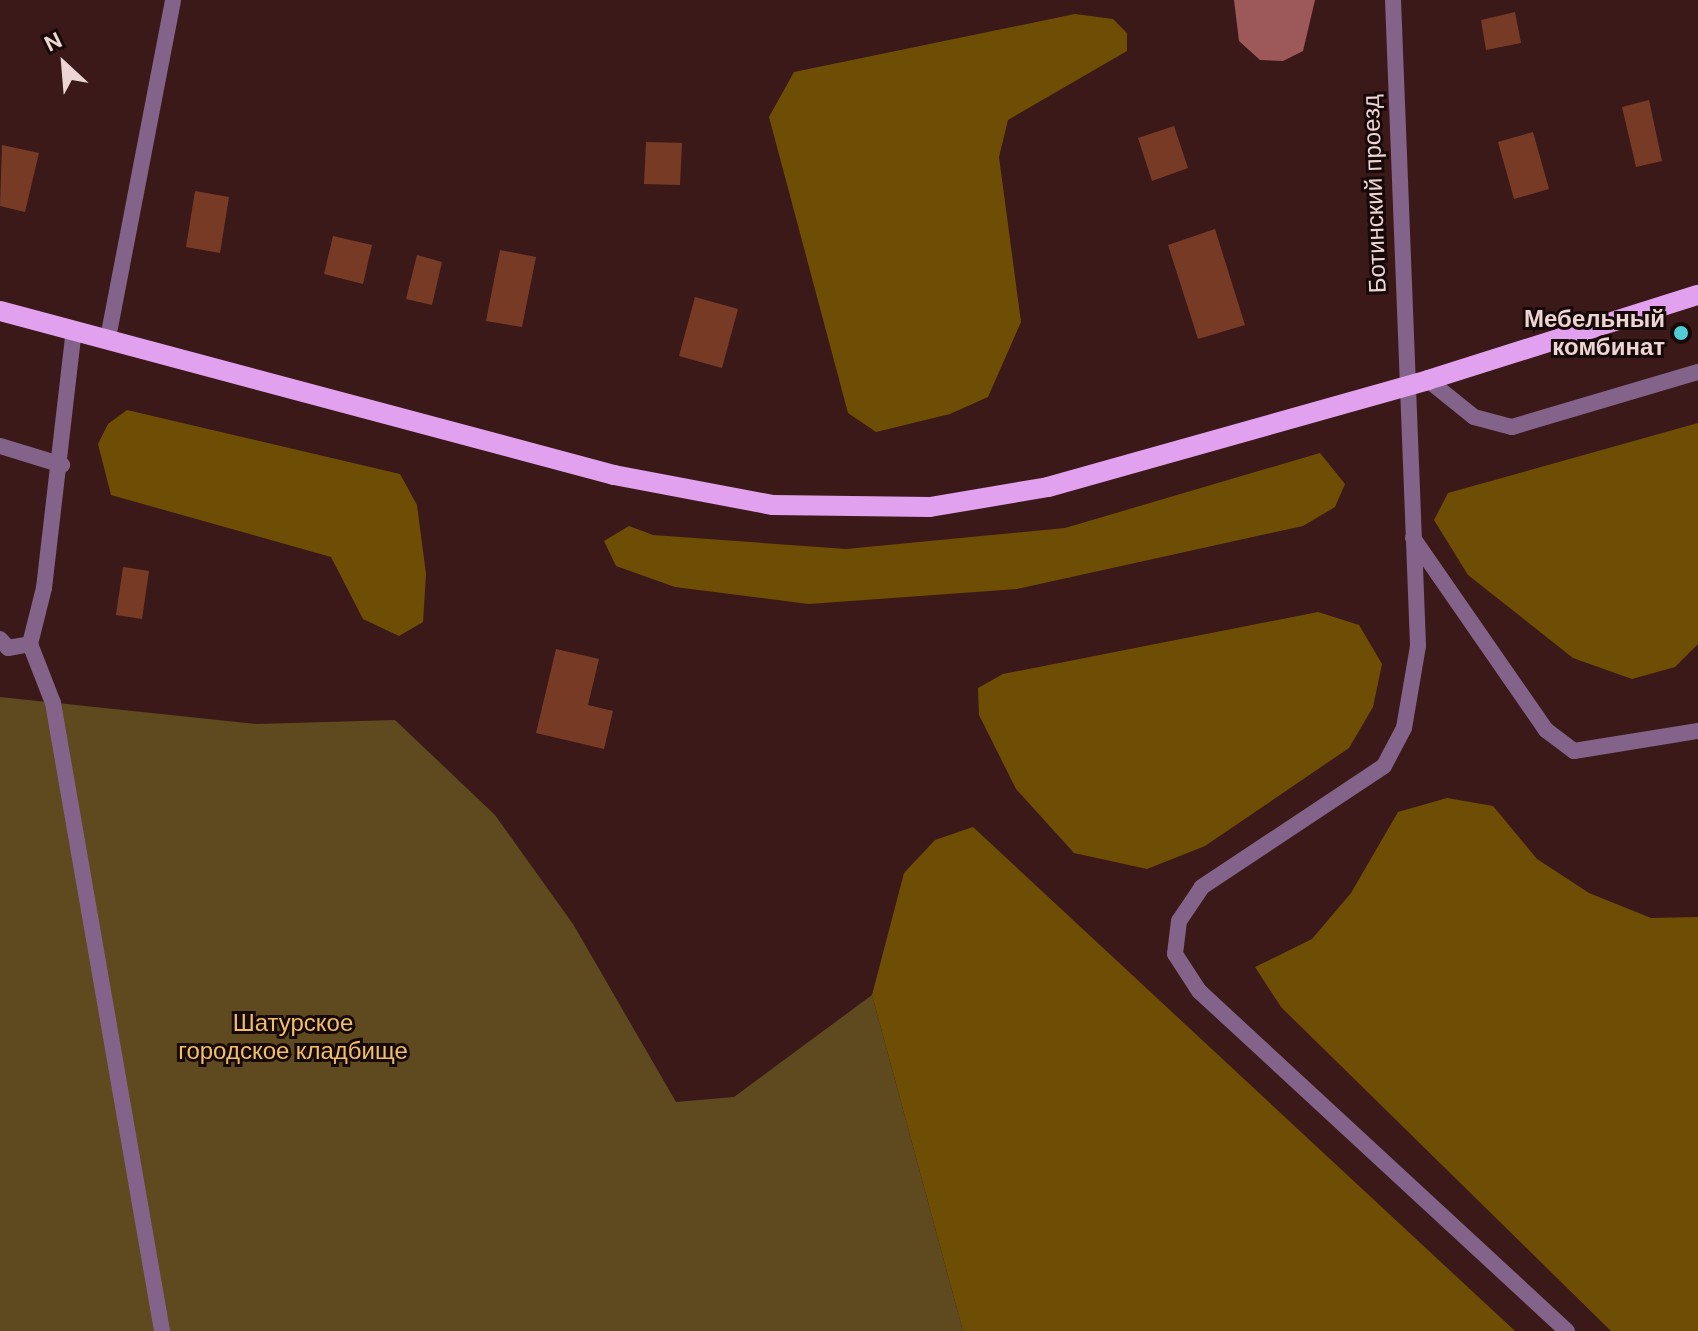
<!DOCTYPE html>
<html>
<head>
<meta charset="utf-8">
<style>
  body { margin:0 }
  #map { position:relative; width:1698px; height:1331px; overflow:hidden; background:#3c1919; font-family:"DM Sans",sans-serif }
  div>[style] { position:absolute }
  .green>* { inset:0; background:#5f491f }
  .forest>* { inset:0; background:#6e4e05 }
  .water>* { inset:0; background:#9d5959 }
  .building>* { inset:0; background:#773b25 }
  .lane>* { height:16px; margin:-8px; padding:0 8px; transform-origin:8px; border-radius:8px; background:#836389 }
  .street>* { height:16px; margin:-8px; padding:0 8px; transform-origin:8px; border-radius:8px; background:#836389 }
  .primary>* { height:20px; margin:-10px; padding:0 10px; transform-origin:10px; border-radius:10px; background:#e2a1ef }
  .dots>* { width:22px; height:22px; translate:-50% -50%; box-sizing:border-box; border:4px solid #180909; border-radius:50% }
  span { translate:-50% -50%; white-space:nowrap; text-align:center; line-height:1.15; -webkit-text-stroke:6px #180909; paint-order:stroke }
  .street-label { font-size:24px; color:#edd5d3 }
  .poi-label { font-size:24px; color:#edd5d3; font-weight:700 }
  .right { translate:-100% -50%; text-align:right }
  .park-label { font-size:24px; color:#f0bf67 }
  .north { position:absolute; left:24px; top:24px; width:80px; height:80px; -webkit-text-stroke:6px #180909; paint-order:stroke; rotate:334deg; font-size:22px; font-weight:700; line-height:32px; text-align:center; color:#edd5d3 }
  .north::after { content:''; display:block; margin:auto; width:28px; height:36px; background:#edd5d3; clip-path:polygon(50% 0,100% 100%,50% 72%,0 100%) }
</style>
</head>
<body>
<div id="map">
  <div class="green">
    <div style="clip-path:polygon(0 697px,257px 724px,395px 720px,495px 815px,573px 924px,676px 1102px,734px 1097px,872px 995px,963px 1331px,0 1331px)"></div>
  </div>
  <div class="forest">
    <div style="clip-path:polygon(1075px 14px,1113px 19px,1127px 33px,1127px 51px,1008px 120px,999px 157px,1021px 322px,988px 397px,950px 414px,876px 432px,848px 413px,769px 117px,794px 72px)"></div>
    <div style="clip-path:polygon(127px 410px,400px 474px,417px 505px,426px 574px,423px 622px,399px 636px,363px 619px,331px 557px,111px 495px,98px 444px,108px 424px)"></div>
    <div style="clip-path:polygon(1698px 423px,1698px 644px,1675px 667px,1632px 679px,1573px 658px,1468px 575px,1434px 520px,1448px 493px)"></div>
    <div style="clip-path:polygon(1320px 453px,1345px 484px,1335px 507px,1303px 526px,1017px 589px,809px 604px,675px 587px,616px 566px,604px 541px,629px 526px,653px 535px,846px 549px,1065px 528px)"></div>
    <div style="clip-path:polygon(1318px 612px,1359px 625px,1382px 664px,1373px 707px,1349px 748px,1205px 846px,1147px 869px,1074px 853px,1016px 789px,979px 715px,978px 688px,1003px 674px)"></div>
    <div style="clip-path:polygon(1447px 798px,1493px 806px,1537px 859px,1589px 893px,1651px 918px,1698px 917px,1698px 1331px,1611px 1331px,1281px 1007px,1255px 967px,1312px 939px,1351px 893px,1398px 812px)"></div>
    <div style="clip-path:polygon(973px 827px,1515px 1331px,963px 1331px,872px 995px,904px 873px,935px 840px)"></div>
  </div>
  <div class="water">
    <div style="clip-path:polygon(1234px 0,1315px 0,1303px 51px,1283px 61px,1260px 60px,1239px 41px)"></div>
  </div>
  <div class="building">
    <div style="clip-path:polygon(1515px 12px,1521px 43px,1486px 50px,1481px 20px)"></div>
    <div style="clip-path:polygon(1649px 100px,1662px 161px,1636px 167px,1622px 107px)"></div>
    <div style="clip-path:polygon(1174px 126px,1188px 168px,1152px 181px,1138px 138px)"></div>
    <div style="clip-path:polygon(1533px 132px,1549px 189px,1514px 199px,1498px 142px)"></div>
    <div style="clip-path:polygon(646px 142px,682px 143px,680px 185px,644px 184px)"></div>
    <div style="clip-path:polygon(2px 145px,39px 153px,25px 212px,0 206px)"></div>
    <div style="clip-path:polygon(195px 191px,229px 197px,220px 253px,186px 247px)"></div>
    <div style="clip-path:polygon(1215px 229px,1245px 325px,1198px 339px,1168px 245px)"></div>
    <div style="clip-path:polygon(333px 236px,372px 245px,363px 284px,324px 274px)"></div>
    <div style="clip-path:polygon(500px 250px,536px 257px,522px 327px,486px 321px)"></div>
    <div style="clip-path:polygon(417px 255px,442px 262px,432px 305px,406px 299px)"></div>
    <div style="clip-path:polygon(695px 297px,738px 309px,722px 368px,679px 356px)"></div>
    <div style="clip-path:polygon(123px 567px,149px 571px,142px 619px,116px 615px)"></div>
    <div style="clip-path:polygon(556px 649px,599px 659px,588px 705px,613px 711px,604px 749px,536px 733px)"></div>
  </div>
  <div class="lane">
    <div style="left:1393px;top:0;width:646px;rotate:87.78deg"></div>
    <div style="left:1418px;top:646px;width:83px;rotate:99.7deg"></div>
    <div style="left:1404px;top:728px;width:43px;rotate:117.8deg"></div>
    <div style="left:1384px;top:766px;width:219px;rotate:146.4deg"></div>
    <div style="left:1202px;top:887px;width:41px;rotate:124.1deg"></div>
    <div style="left:1179px;top:921px;width:33px;rotate:97deg"></div>
    <div style="left:1175px;top:954px;width:44px;rotate:57deg"></div>
    <div style="left:1199px;top:991px;width:501px;rotate:42.74deg"></div>
    <div style="left:1428px;top:380px;width:59px;rotate:38.8deg"></div>
    <div style="left:1474px;top:417px;width:39px;rotate:15deg"></div>
    <div style="left:1512px;top:427px;width:194px;rotate:-16.5deg"></div>
    <div style="left:0;top:446px;width:65px;rotate:17deg"></div>
    <div style="left:1413px;top:538px;width:234px;rotate:55.3deg"></div>
    <div style="left:1546px;top:730px;width:35px;rotate:37deg"></div>
    <div style="left:1574px;top:751px;width:126px;rotate:-9.2deg"></div>
    <div style="left:0;top:639px;width:12px;rotate:48deg"></div>
    <div style="left:8px;top:648px;width:22px;rotate:-10deg"></div>
    <div style="left:30px;top:644px;width:58px;rotate:-76deg"></div>
    <div style="left:44px;top:588px;width:260px;rotate:-83.4deg"></div>
    <div style="left:30px;top:644px;width:63px;rotate:68.7deg"></div>
    <div style="left:53px;top:703px;width:637px;rotate:80.15deg"></div>
  </div>
  <div class="street">
    <div style="left:108px;top:338px;width:344px;rotate:-79.1deg"></div>
  </div>
  <div class="primary">
    <div style="left:0;top:311px;width:636px;rotate:14.95deg"></div>
    <div style="left:614px;top:475px;width:162px;rotate:10.7deg"></div>
    <div style="left:773px;top:505px;width:157px;rotate:0.7deg"></div>
    <div style="left:930px;top:507px;width:120px;rotate:-9.6deg"></div>
    <div style="left:1048px;top:487px;width:395px;rotate:-15.7deg"></div>
    <div style="left:1428px;top:380px;width:283px;rotate:-17.5deg"></div>
  </div>
  <div class="dots">
    <div style="left:1681px;top:333px;background:#51ccd4"></div>
  </div>
  <div class="street-label">
    <span style="left:1374px;top:194px;rotate:-92deg">Ботинский проезд</span>
  </div>
  <div class="poi-label">
    <span class="right" style="left:1665px;top:333px">Мебельный<br>комбинат</span>
  </div>
  <div class="park-label">
    <span style="left:293px;top:1037px">Шатурское<br>городское кладбище</span>
  </div>
  <div class="north">N</div>
</div>
</body>
</html>
